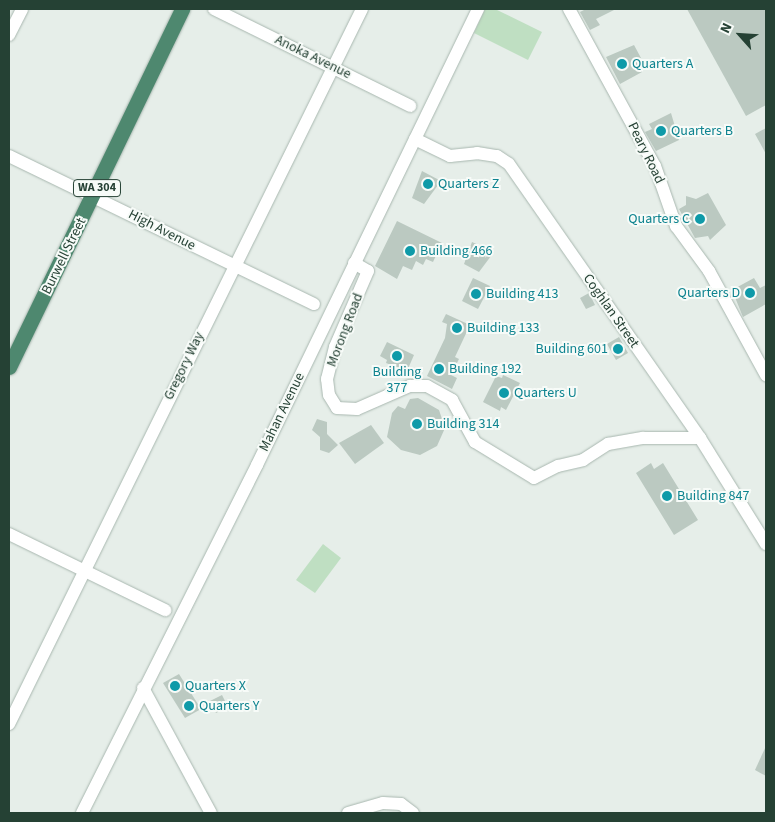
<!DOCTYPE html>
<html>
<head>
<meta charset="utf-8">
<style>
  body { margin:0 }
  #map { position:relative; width:775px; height:822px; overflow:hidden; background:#e6eee9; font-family:"Source Sans 3",sans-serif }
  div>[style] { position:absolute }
  .green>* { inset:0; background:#bfdfc2 }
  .building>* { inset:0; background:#bbc9c1 }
  .roads { filter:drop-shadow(0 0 1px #a8b7af) drop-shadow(0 0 1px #a8b7af) }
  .minor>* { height:12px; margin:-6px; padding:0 6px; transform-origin:6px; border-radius:6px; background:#fff }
  .trunk>* { height:15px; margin:-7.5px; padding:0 7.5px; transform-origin:7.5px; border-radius:7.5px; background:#4e886f }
  .dots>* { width:14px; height:14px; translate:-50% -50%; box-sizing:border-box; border:2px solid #f7fbf8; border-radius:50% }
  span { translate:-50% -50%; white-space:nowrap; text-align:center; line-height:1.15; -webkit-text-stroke:4px #f7fbf8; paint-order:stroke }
  .shield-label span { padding:1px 4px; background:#f7fbf8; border:1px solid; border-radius:4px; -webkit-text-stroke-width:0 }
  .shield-label { font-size:12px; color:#254134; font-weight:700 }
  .street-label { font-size:14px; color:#254134 }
  .culture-label { font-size:14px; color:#0d838f }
  .left { translate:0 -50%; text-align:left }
  .right { translate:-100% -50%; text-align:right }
  .frame { position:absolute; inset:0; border:10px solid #254134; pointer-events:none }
  .north { position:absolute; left:715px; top:10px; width:50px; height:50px; -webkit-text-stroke:4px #f7fbf8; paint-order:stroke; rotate:296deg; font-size:14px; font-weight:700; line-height:20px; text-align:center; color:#254134 }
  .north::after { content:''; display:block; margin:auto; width:18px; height:22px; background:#254134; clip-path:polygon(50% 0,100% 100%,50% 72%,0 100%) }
</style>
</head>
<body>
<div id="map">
  <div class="green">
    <div style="clip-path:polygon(485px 9px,495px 9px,542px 32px,528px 60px,474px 33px)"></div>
    <div style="clip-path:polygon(323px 544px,341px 558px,315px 593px,296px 580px)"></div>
  </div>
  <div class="building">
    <div style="clip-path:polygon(586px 9px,616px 9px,596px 19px,600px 25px,590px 30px,580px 12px)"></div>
    <div style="clip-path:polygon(687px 9px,766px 9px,766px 105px,746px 116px)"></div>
    <div style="clip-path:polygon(634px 45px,641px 58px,636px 61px,642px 72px,620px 84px,606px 57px)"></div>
    <div style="clip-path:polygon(671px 113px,679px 140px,656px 151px,645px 132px,652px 129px,649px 124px)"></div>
    <div style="clip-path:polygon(766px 128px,766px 154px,755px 134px)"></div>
    <div style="clip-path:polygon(422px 171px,441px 181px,424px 204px,412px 198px)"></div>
    <div style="clip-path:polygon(708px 193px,726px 225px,710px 240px,708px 236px,695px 238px,679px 209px,686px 205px,686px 196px,696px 199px)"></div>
    <div style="clip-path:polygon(397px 221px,442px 243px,433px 262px,426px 259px,423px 265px,416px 261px,412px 270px,403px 266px,397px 279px,375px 266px)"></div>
    <div style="clip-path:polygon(472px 242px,494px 252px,479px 272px,464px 264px)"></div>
    <div style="clip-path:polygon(473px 278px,490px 286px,478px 309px,462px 301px)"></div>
    <div style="clip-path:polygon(754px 278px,760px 288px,766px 285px,766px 304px,743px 317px,732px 290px)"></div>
    <div style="clip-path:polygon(589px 293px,595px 305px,586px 309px,580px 298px)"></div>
    <div style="clip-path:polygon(446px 314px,470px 325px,455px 357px,459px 359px,451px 375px,457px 378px,452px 389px,427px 376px,445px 338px,447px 324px,442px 322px)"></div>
    <div style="clip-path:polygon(619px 337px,628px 353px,616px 360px,607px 344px)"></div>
    <div style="clip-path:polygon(387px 342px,414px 355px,407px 371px,386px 363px,387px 360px,380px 356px)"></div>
    <div style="clip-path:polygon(503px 375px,520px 383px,506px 410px,501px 407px,500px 411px,483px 402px,496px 376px,502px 378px)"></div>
    <div style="clip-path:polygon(418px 398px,439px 410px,445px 428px,437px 446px,420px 455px,401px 450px,387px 437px,392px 413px,398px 406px,405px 409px,410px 399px)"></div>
    <div style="clip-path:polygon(317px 419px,327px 422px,327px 434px,338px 445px,329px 453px,320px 450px,320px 437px,312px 430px)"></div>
    <div style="clip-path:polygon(371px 425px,384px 443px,355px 464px,339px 443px)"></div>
    <div style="clip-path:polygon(651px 463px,654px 469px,663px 463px,698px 520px,674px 535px,636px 473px)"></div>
    <div style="clip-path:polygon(179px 674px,201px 709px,185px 718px,163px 683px)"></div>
    <div style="clip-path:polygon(222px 695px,228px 707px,216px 713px,210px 701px)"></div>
    <div style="clip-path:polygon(766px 746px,766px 776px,755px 770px)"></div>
  </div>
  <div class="roads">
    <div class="minor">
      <div style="left:214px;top:9px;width:219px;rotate:26.3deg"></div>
      <div style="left:569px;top:9px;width:179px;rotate:61.3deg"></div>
      <div style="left:655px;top:166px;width:64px;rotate:70.7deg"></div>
      <div style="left:676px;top:226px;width:56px;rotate:53.7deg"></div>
      <div style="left:709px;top:271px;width:119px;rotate:61.3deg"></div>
      <div style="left:9px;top:35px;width:29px;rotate:-63deg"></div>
      <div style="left:415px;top:139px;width:39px;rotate:26deg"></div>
      <div style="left:450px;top:156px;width:27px;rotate:-6deg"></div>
      <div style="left:477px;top:153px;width:20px;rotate:9deg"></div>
      <div style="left:497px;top:156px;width:14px;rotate:34deg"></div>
      <div style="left:509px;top:164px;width:334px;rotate:55.1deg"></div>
      <div style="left:700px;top:438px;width:125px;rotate:58.1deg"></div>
      <div style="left:9px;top:156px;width:339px;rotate:25.9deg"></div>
      <div style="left:354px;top:263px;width:16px;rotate:30deg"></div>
      <div style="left:368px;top:271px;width:83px;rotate:113.5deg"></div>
      <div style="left:335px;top:347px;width:33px;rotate:104deg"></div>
      <div style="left:327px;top:379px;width:16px;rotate:83deg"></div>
      <div style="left:329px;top:395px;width:15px;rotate:58deg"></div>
      <div style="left:337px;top:408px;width:20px;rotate:3deg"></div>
      <div style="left:357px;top:409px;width:58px;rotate:-23.5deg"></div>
      <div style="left:410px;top:386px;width:17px"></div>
      <div style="left:427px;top:386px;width:29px;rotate:29deg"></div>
      <div style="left:452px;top:400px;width:48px;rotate:61.3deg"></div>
      <div style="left:475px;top:442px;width:69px;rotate:31.4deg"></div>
      <div style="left:534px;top:478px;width:27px;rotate:-27deg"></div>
      <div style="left:558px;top:466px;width:26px;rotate:-13deg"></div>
      <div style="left:583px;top:460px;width:30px;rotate:-33deg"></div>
      <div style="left:608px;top:444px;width:36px;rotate:-10deg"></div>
      <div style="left:643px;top:438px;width:57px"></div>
      <div style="left:9px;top:534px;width:174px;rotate:26deg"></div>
      <div style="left:143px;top:688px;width:142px;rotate:61.5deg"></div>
      <div style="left:9px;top:724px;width:797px;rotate:-63.72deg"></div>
      <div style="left:82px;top:813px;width:390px;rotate:-63.3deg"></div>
      <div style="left:257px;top:465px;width:507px;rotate:-64.14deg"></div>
      <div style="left:348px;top:813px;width:36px;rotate:-16deg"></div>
      <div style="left:383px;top:803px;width:18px;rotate:3deg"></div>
      <div style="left:401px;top:804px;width:15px;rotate:37deg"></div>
    </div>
    <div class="trunk">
      <div style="left:9px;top:367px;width:398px;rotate:-64.2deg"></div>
    </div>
  </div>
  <div class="dots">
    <div style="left:622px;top:64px;background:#0f9aa8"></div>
    <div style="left:661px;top:131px;background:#0f9aa8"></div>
    <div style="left:428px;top:184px;background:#0f9aa8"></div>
    <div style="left:700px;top:219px;background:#0f9aa8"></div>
    <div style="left:410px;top:251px;background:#0f9aa8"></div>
    <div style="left:750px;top:293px;background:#0f9aa8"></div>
    <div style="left:476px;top:294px;background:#0f9aa8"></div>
    <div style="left:457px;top:328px;background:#0f9aa8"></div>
    <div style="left:618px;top:349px;background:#0f9aa8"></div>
    <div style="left:397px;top:356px;background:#0f9aa8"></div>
    <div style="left:439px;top:369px;background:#0f9aa8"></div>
    <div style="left:504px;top:393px;background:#0f9aa8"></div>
    <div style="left:417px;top:424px;background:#0f9aa8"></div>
    <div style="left:667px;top:496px;background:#0f9aa8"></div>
    <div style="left:175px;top:686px;background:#0f9aa8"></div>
    <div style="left:189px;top:706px;background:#0f9aa8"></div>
  </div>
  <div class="shield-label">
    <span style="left:97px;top:188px">WA 304</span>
  </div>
  <div class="street-label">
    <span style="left:313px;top:57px;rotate:26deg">Anoka Avenue</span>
    <span style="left:646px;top:153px;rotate:64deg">Peary Road</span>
    <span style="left:162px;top:230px;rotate:27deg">High Avenue</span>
    <span style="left:64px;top:256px;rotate:-64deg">Burwell Street</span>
    <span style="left:611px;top:311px;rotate:55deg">Coghlan Street</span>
    <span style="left:345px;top:330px;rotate:-69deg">Morong Road</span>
    <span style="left:184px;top:366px;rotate:-64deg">Gregory Way</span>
    <span style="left:282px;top:412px;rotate:-64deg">Mahan Avenue</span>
  </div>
  <div class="culture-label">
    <span class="left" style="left:632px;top:64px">Quarters A</span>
    <span class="left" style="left:671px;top:131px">Quarters B</span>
    <span class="left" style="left:438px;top:184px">Quarters Z</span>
    <span class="right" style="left:690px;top:219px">Quarters C</span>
    <span class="left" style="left:420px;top:251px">Building 466</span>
    <span class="right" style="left:740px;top:293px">Quarters D</span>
    <span class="left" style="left:486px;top:294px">Building 413</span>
    <span class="left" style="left:467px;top:328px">Building 133</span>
    <span class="right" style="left:608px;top:349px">Building 601</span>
    <span class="left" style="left:449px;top:369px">Building 192</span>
    <span style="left:397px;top:380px">Building<br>377</span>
    <span class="left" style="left:514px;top:393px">Quarters U</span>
    <span class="left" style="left:427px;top:424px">Building 314</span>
    <span class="left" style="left:677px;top:496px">Building 847</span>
    <span class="left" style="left:185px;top:686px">Quarters X</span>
    <span class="left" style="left:199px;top:706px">Quarters Y</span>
  </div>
  <div class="frame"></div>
  <div class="north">N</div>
</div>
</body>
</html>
